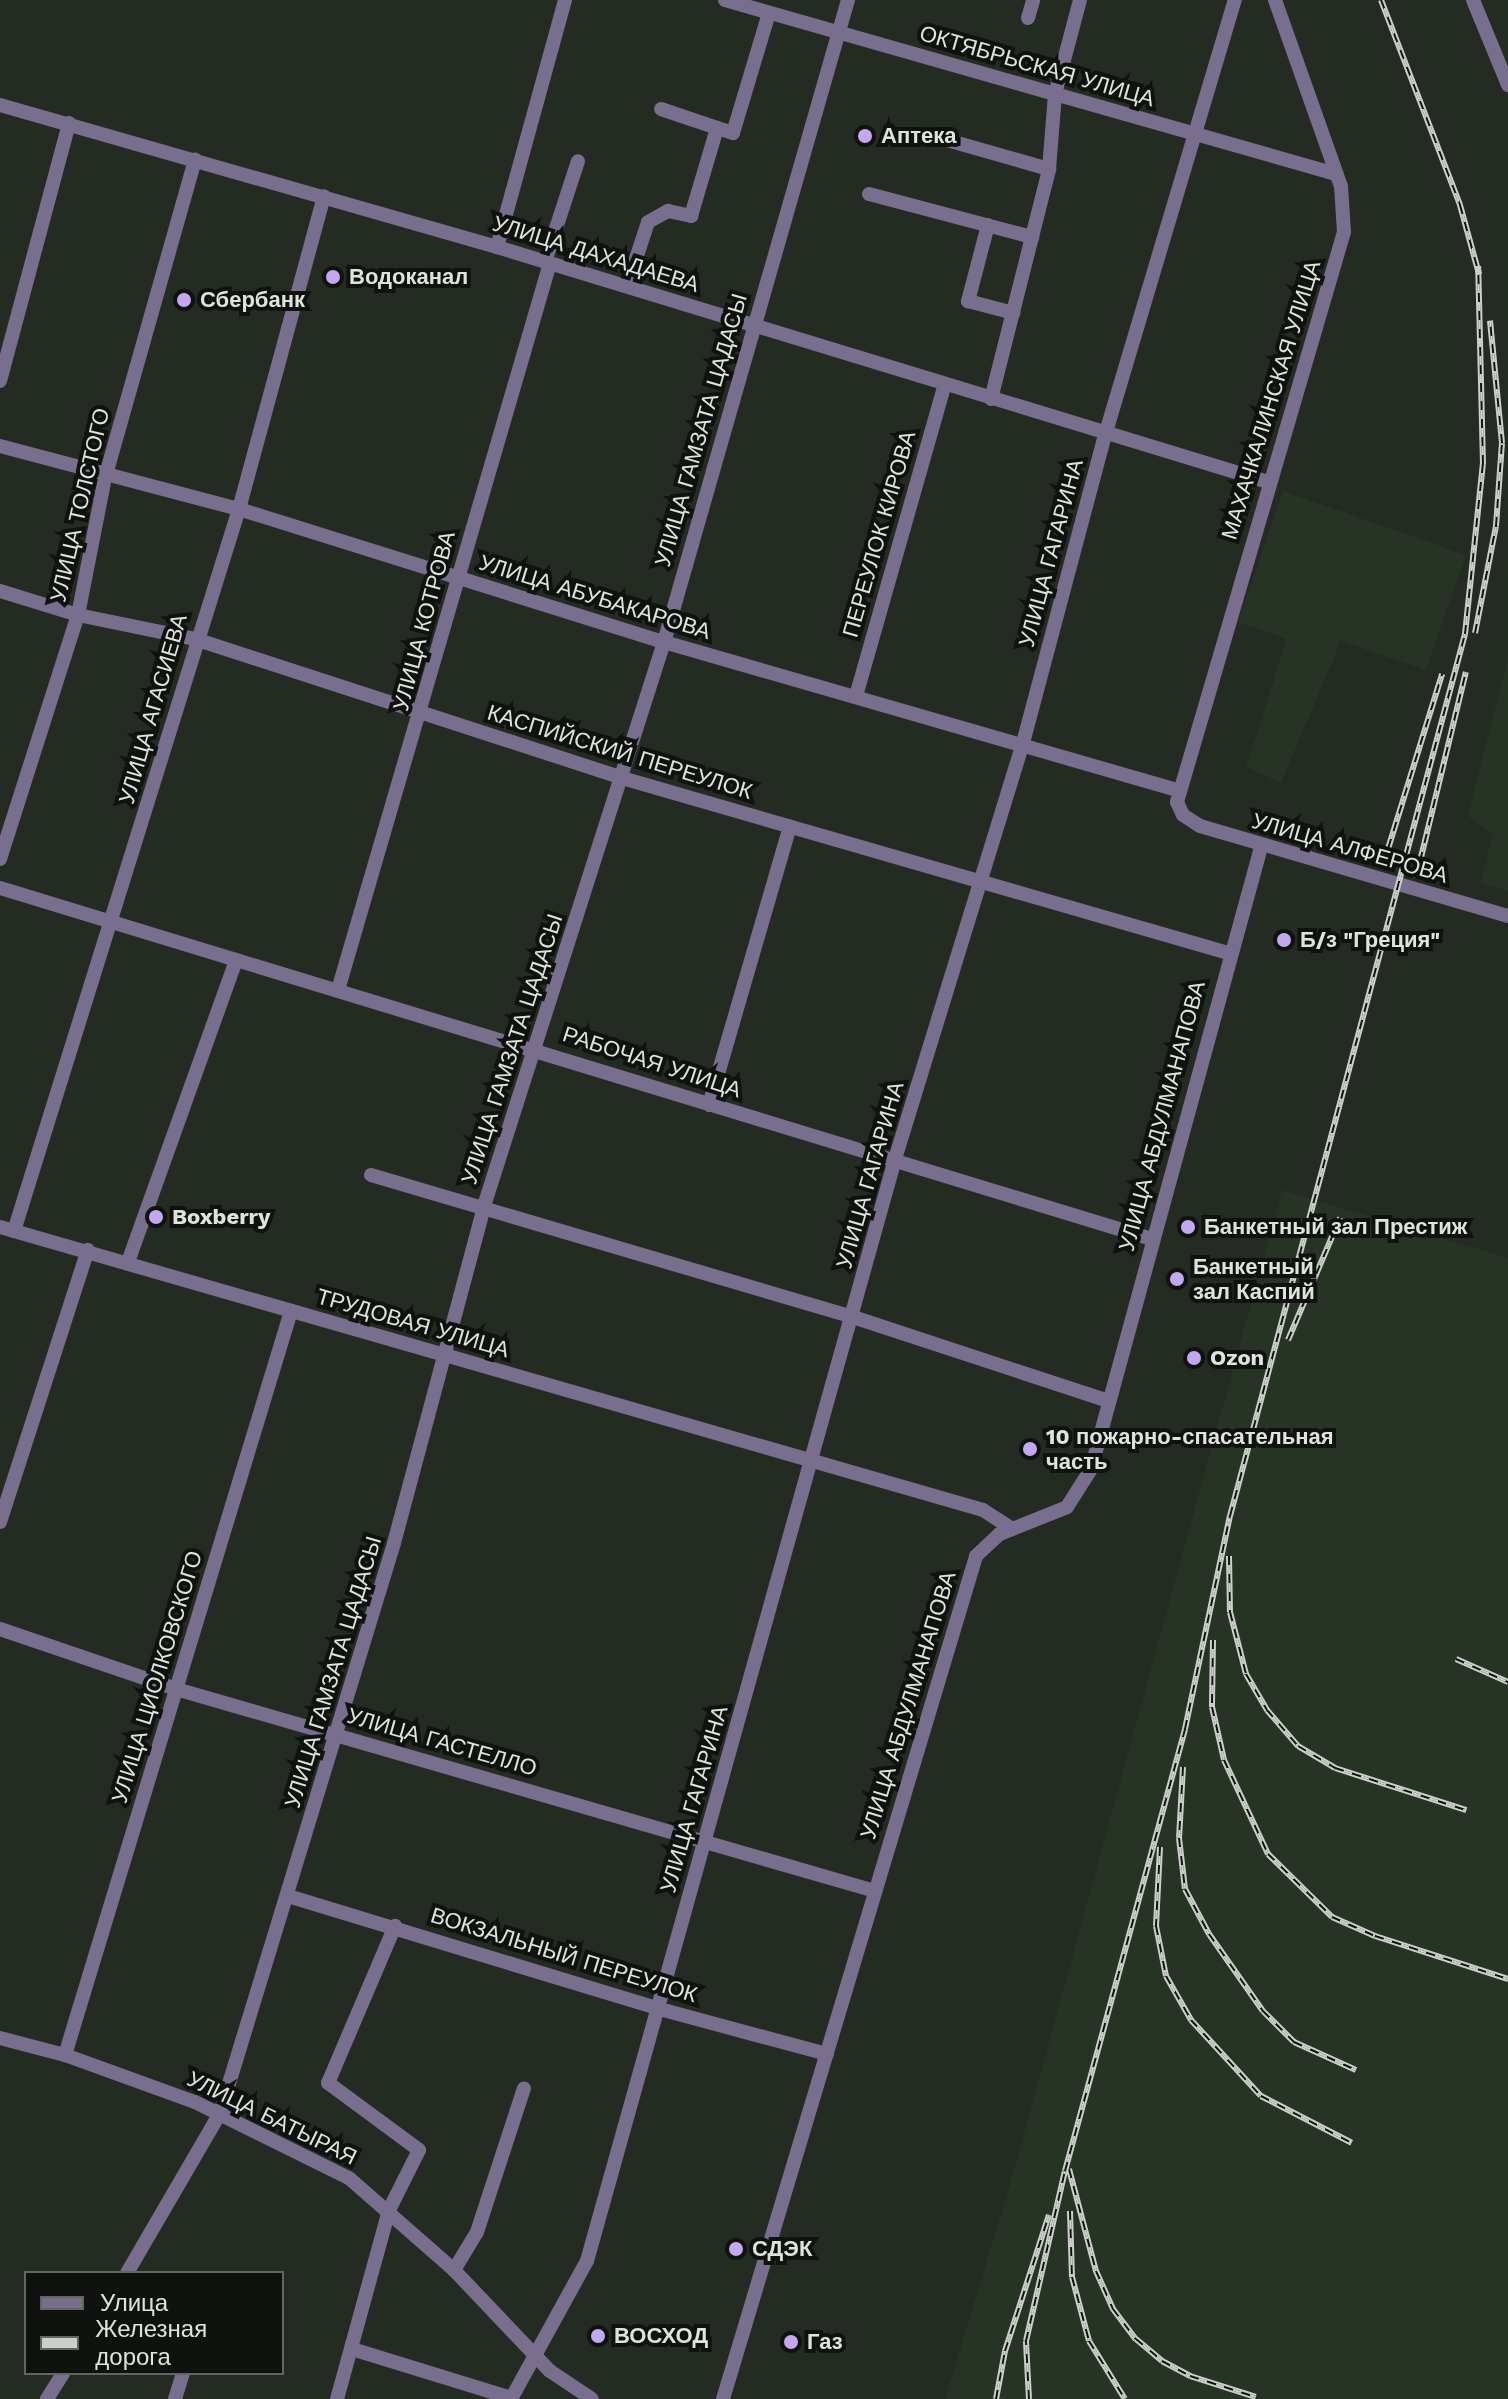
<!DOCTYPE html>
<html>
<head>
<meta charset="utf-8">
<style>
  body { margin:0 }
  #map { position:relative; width:1508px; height:2399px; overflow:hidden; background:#242b22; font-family:"Work Sans",sans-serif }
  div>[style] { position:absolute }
  .built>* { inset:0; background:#273325 }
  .minor>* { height:14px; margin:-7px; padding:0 7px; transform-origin:7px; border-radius:7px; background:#796e8d }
  .rail>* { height:6px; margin-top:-3px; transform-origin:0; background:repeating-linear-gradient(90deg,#0f120e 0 9px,#cbd0ca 0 18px); box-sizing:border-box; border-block:2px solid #cbd0ca }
  .dots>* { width:22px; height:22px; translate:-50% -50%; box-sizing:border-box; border:4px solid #0f120e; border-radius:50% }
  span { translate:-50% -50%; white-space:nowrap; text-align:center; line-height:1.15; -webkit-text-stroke:8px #0f120e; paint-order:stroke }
  .street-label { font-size:22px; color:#dee3dd }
  .poi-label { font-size:22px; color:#dee3dd; font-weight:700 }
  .left { translate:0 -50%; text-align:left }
  .legend { position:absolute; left:24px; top:2271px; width:260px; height:104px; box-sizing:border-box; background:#0f120e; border:2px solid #626661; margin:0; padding:10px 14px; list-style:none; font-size:24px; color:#dee3dd }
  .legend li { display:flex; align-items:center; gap:16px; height:40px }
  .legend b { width:40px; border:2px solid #626661 }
</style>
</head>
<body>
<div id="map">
  <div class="built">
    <div style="clip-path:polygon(1283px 491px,1466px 555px,1426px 670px,1341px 641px,1281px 783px,1246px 767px,1287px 639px,1238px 622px)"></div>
    <div style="clip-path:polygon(1508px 658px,1508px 891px,1480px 883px,1493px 834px,1468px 816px)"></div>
    <div style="clip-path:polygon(1282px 1190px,1508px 1258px,1508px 2399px,945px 2399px,1009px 2188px)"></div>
  </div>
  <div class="minor">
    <div style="left:725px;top:0;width:635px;rotate:15.9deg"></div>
    <div style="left:1275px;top:0;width:197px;rotate:70.5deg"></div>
    <div style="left:1341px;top:186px;width:46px;rotate:86.3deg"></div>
    <div style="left:1344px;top:232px;width:594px;rotate:106.33deg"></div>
    <div style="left:1177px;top:802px;width:14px;rotate:65deg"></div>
    <div style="left:1183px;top:815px;width:20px;rotate:33deg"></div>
    <div style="left:1200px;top:826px;width:321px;rotate:16.3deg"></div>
    <div style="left:1473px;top:0;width:92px;rotate:67.6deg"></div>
    <div style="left:1028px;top:18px;width:19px;rotate:-74deg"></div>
    <div style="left:0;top:105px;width:517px;rotate:15.95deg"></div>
    <div style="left:497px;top:247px;width:806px;rotate:16.95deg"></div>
    <div style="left:661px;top:109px;width:59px;rotate:18.7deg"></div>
    <div style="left:933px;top:136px;width:121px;rotate:15.9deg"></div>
    <div style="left:869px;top:194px;width:169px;rotate:14.8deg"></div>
    <div style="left:988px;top:225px;width:79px;rotate:104.7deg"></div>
    <div style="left:968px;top:301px;width:47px;rotate:14.9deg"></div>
    <div style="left:497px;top:247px;width:256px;rotate:-74.6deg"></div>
    <div style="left:545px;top:262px;width:106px;rotate:-71.9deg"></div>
    <div style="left:627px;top:286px;width:67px;rotate:-71.8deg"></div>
    <div style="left:648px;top:222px;width:23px;rotate:-29deg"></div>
    <div style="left:668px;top:211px;width:24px;rotate:12deg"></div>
    <div style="left:691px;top:216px;width:92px;rotate:-73.5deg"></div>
    <div style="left:717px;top:128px;width:17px;rotate:17deg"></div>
    <div style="left:733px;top:133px;width:125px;rotate:-73.3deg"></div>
    <div style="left:0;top:381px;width:267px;rotate:-75deg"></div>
    <div style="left:991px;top:399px;width:237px;rotate:-75.8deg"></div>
    <div style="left:1049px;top:169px;width:75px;rotate:-85.4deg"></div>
    <div style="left:1055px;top:94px;width:97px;rotate:-75.1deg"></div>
    <div style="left:0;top:446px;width:247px;rotate:14.8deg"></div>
    <div style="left:239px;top:509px;width:445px;rotate:17.4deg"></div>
    <div style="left:664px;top:642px;width:534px;rotate:16.09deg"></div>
    <div style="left:0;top:591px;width:82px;rotate:17.1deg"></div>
    <div style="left:78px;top:615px;width:119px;rotate:11.6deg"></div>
    <div style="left:195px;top:639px;width:449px;rotate:18deg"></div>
    <div style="left:622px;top:778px;width:631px;rotate:16.11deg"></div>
    <div style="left:856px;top:696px;width:324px;rotate:-74.1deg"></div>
    <div style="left:0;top:859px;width:256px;rotate:-72.3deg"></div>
    <div style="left:78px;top:615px;width:140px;rotate:-78.9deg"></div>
    <div style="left:105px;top:478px;width:331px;rotate:-74.2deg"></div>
    <div style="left:0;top:888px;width:1204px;rotate:16.95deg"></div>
    <div style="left:338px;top:990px;width:757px;rotate:-73.74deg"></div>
    <div style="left:709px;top:1105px;width:290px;rotate:-73.8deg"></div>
    <div style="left:371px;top:1175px;width:502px;rotate:16.42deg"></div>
    <div style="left:853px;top:1317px;width:269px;rotate:18.2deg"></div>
    <div style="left:0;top:1227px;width:1023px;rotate:16.06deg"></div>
    <div style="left:983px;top:1510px;width:33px;rotate:33deg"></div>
    <div style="left:14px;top:1231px;width:756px;rotate:-72.69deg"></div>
    <div style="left:239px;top:509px;width:324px;rotate:-74.8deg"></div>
    <div style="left:128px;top:1262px;width:321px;rotate:-70.3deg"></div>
    <div style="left:0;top:1522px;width:286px;rotate:-72.1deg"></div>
    <div style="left:0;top:1629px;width:186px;rotate:18.8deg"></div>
    <div style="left:176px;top:1689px;width:728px;rotate:16.12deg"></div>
    <div style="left:288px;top:1896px;width:385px;rotate:16.9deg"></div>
    <div style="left:656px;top:2008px;width:177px;rotate:15.1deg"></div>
    <div style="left:0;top:2038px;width:67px;rotate:14.7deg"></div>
    <div style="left:65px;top:2055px;width:138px;rotate:19.9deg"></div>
    <div style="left:195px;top:2102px;width:172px;rotate:26.3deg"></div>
    <div style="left:349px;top:2178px;width:140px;rotate:41.2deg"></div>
    <div style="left:454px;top:2270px;width:139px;rotate:46.5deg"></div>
    <div style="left:550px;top:2371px;width:50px;rotate:33.7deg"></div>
    <div style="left:65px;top:2055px;width:778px;rotate:-73.1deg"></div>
    <div style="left:454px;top:2270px;width:44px;rotate:-58.8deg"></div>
    <div style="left:477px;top:2232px;width:151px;rotate:-71.9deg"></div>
    <div style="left:127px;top:2273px;width:185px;rotate:-59.8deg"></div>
    <div style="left:220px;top:2113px;width:596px;rotate:-73.02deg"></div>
    <div style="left:394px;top:1543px;width:349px;rotate:-75deg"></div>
    <div style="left:484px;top:1206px;width:592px;rotate:-72.3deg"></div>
    <div style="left:664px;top:642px;width:668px;rotate:-74.01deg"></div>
    <div style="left:352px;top:2349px;width:166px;rotate:17.1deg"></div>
    <div style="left:47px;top:2399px;width:31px;rotate:-58deg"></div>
    <div style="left:175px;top:2399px;width:27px;rotate:-73deg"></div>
    <div style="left:337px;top:2399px;width:196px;rotate:-74.6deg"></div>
    <div style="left:389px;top:2210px;width:67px;rotate:-63.4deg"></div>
    <div style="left:419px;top:2150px;width:113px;rotate:-143.6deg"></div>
    <div style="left:328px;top:2083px;width:171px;rotate:-66.9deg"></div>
    <div style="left:511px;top:2399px;width:158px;rotate:-61.2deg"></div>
    <div style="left:587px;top:2261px;width:1144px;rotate:-74.38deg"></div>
    <div style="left:895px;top:1159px;width:435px;rotate:-72.9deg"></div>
    <div style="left:1023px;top:743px;width:322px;rotate:-75.1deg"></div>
    <div style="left:1106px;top:432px;width:451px;rotate:-73.4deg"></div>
    <div style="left:723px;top:2399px;width:880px;rotate:-73.29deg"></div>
    <div style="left:976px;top:1556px;width:33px;rotate:-43deg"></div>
    <div style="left:1000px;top:1534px;width:72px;rotate:-21.9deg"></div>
    <div style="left:1067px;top:1507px;width:45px;rotate:-57.7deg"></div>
    <div style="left:1091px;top:1469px;width:645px;rotate:-74.71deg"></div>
  </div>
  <div class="rail">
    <div style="left:1381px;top:0;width:220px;rotate:68.9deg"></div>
    <div style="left:1460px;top:205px;width:72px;rotate:74.6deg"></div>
    <div style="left:1475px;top:633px;width:109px;rotate:-78.9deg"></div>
    <div style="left:1496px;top:526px;width:83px;rotate:-85.9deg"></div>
    <div style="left:1502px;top:443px;width:123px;rotate:-95.6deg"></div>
    <div style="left:1383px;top:865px;width:200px;rotate:-72.8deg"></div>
    <div style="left:1416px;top:878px;width:212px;rotate:-76.4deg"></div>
    <div style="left:1288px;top:1340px;width:133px;rotate:-66.9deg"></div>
    <div style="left:1229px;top:1556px;width:56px;rotate:89deg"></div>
    <div style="left:1230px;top:1612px;width:64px;rotate:75.5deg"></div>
    <div style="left:1246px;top:1674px;width:42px;rotate:59.7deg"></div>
    <div style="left:1267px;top:1710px;width:48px;rotate:49.3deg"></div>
    <div style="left:1298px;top:1746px;width:43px;rotate:30.7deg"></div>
    <div style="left:1335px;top:1768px;width:138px;rotate:17.8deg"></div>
    <div style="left:1213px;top:1640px;width:67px;rotate:90.9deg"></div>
    <div style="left:1212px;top:1707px;width:54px;rotate:77.2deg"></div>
    <div style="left:1224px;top:1760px;width:104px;rotate:64.9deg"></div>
    <div style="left:1268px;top:1854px;width:90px;rotate:44.5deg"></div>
    <div style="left:1332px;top:1917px;width:47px;rotate:23.8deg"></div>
    <div style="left:1375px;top:1936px;width:140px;rotate:17.9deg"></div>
    <div style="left:1456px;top:1659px;width:57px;rotate:23.9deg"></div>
    <div style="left:1183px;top:1767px;width:71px;rotate:93.2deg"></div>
    <div style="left:1179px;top:1838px;width:51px;rotate:83.3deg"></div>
    <div style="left:1185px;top:1889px;width:51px;rotate:61.9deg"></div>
    <div style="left:1209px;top:1934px;width:94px;rotate:55deg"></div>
    <div style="left:1263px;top:2011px;width:44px;rotate:45deg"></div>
    <div style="left:1294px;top:2042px;width:68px;rotate:24.3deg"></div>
    <div style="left:1160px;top:1847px;width:79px;rotate:92.9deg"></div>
    <div style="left:1156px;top:1926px;width:51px;rotate:78.7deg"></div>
    <div style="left:1166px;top:1976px;width:51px;rotate:60.4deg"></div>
    <div style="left:1191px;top:2020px;width:103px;rotate:47.4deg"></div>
    <div style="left:1261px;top:2096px;width:102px;rotate:27.3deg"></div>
    <div style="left:1069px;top:2169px;width:106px;rotate:75.2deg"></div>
    <div style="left:1096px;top:2271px;width:42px;rotate:65.9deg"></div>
    <div style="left:1113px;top:2309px;width:38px;rotate:53deg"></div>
    <div style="left:1136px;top:2339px;width:34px;rotate:40deg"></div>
    <div style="left:1162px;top:2361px;width:32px;rotate:28deg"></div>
    <div style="left:1190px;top:2376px;width:69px;rotate:17.7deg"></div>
    <div style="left:1070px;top:2211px;width:66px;rotate:88.3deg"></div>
    <div style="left:1072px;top:2277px;width:66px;rotate:75.1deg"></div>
    <div style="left:1089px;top:2341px;width:68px;rotate:58.2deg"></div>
    <div style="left:996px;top:2399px;width:49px;rotate:-79.4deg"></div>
    <div style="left:1005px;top:2351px;width:143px;rotate:-72.1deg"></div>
    <div style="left:1029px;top:2399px;width:58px;rotate:-93deg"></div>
    <div style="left:1026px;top:2341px;width:174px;rotate:-77.1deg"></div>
    <div style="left:1065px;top:2171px;width:458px;rotate:-74.8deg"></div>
    <div style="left:1185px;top:1729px;width:218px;rotate:-78.1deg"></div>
    <div style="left:1230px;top:1516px;width:913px;rotate:-75.08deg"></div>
    <div style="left:1465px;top:634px;width:171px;rotate:-84deg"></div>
    <div style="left:1483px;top:464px;width:198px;rotate:-91.4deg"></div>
  </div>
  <div class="dots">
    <div style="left:865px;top:136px;background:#c4a7f1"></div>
    <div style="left:333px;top:277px;background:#c4a7f1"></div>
    <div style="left:184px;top:300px;background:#c4a7f1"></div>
    <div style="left:1284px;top:940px;background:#c4a7f1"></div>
    <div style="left:156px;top:1217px;background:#c4a7f1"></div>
    <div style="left:1188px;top:1227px;background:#c4a7f1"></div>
    <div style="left:1177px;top:1279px;background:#c4a7f1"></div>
    <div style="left:1194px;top:1358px;background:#c4a7f1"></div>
    <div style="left:1030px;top:1449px;background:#c4a7f1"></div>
    <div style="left:736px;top:2249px;background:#c4a7f1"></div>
    <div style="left:598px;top:2336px;background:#c4a7f1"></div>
    <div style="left:791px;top:2342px;background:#c4a7f1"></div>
  </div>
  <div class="street-label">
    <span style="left:1037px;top:66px;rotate:16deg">ОКТЯБРЬСКАЯ УЛИЦА</span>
    <span style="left:596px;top:254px;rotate:17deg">УЛИЦА ДАХАДАЕВА</span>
    <span style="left:1271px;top:400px;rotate:-73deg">МАХАЧКАЛИНСКАЯ УЛИЦА</span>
    <span style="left:701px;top:430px;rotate:-74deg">УЛИЦА ГАМЗАТА ЦАДАСЫ</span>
    <span style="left:80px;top:505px;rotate:-77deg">УЛИЦА ТОЛСТОГО</span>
    <span style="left:879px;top:534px;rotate:-74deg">ПЕРЕУЛОК КИРОВА</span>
    <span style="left:1051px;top:553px;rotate:-75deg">УЛИЦА ГАГАРИНА</span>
    <span style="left:595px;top:597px;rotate:17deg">УЛИЦА АБУБАКАРОВА</span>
    <span style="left:424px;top:621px;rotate:-75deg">УЛИЦА КОТРОВА</span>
    <span style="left:153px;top:709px;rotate:-74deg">УЛИЦА АГАСИЕВА</span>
    <span style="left:620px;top:752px;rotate:17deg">КАСПИЙСКИЙ ПЕРЕУЛОК</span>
    <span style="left:1350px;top:848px;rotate:16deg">УЛИЦА АЛФЕРОВА</span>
    <span style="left:512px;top:1049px;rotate:-72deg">УЛИЦА ГАМЗАТА ЦАДАСЫ</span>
    <span style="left:652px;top:1062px;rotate:18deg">РАБОЧАЯ УЛИЦА</span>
    <span style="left:1162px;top:1116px;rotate:-75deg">УЛИЦА АБДУЛМАНАПОВА</span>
    <span style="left:870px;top:1175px;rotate:-74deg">УЛИЦА ГАГАРИНА</span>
    <span style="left:413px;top:1323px;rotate:16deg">ТРУДОВАЯ УЛИЦА</span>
    <span style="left:333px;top:1672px;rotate:-73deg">УЛИЦА ГАМЗАТА ЦАДАСЫ</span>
    <span style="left:157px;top:1677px;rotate:-73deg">УЛИЦА ЦИОЛКОВСКОГО</span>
    <span style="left:908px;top:1705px;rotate:-73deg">УЛИЦА АБДУЛМАНАПОВА</span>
    <span style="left:442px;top:1742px;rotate:16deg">УЛИЦА ГАСТЕЛЛО</span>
    <span style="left:694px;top:1799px;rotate:-74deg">УЛИЦА ГАГАРИНА</span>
    <span style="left:564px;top:1955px;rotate:17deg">ВОКЗАЛЬНЫЙ ПЕРЕУЛОК</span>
    <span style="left:272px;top:2118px;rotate:26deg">УЛИЦА БАТЫРАЯ</span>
  </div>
  <div class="poi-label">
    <span class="left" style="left:881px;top:136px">Аптека</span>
    <span class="left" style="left:349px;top:277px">Водоканал</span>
    <span class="left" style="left:200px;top:300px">Сбербанк</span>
    <span class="left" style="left:1300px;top:940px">Б/з "Греция"</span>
    <span class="left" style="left:172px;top:1217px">Boxberry</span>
    <span class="left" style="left:1204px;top:1227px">Банкетный зал Престиж</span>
    <span class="left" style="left:1193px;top:1279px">Банкетный<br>зал Каспий</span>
    <span class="left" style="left:1210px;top:1358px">Ozon</span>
    <span class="left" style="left:1046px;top:1449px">10 пожарно-спасательная<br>часть</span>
    <span class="left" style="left:752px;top:2249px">СДЭК</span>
    <span class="left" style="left:614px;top:2336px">ВОСХОД</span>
    <span class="left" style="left:807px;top:2342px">Газ</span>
  </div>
  <ul class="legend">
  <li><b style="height:10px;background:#796e8d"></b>Улица</li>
  <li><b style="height:10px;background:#cbd0ca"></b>Железная дорога</li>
  </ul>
</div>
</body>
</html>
